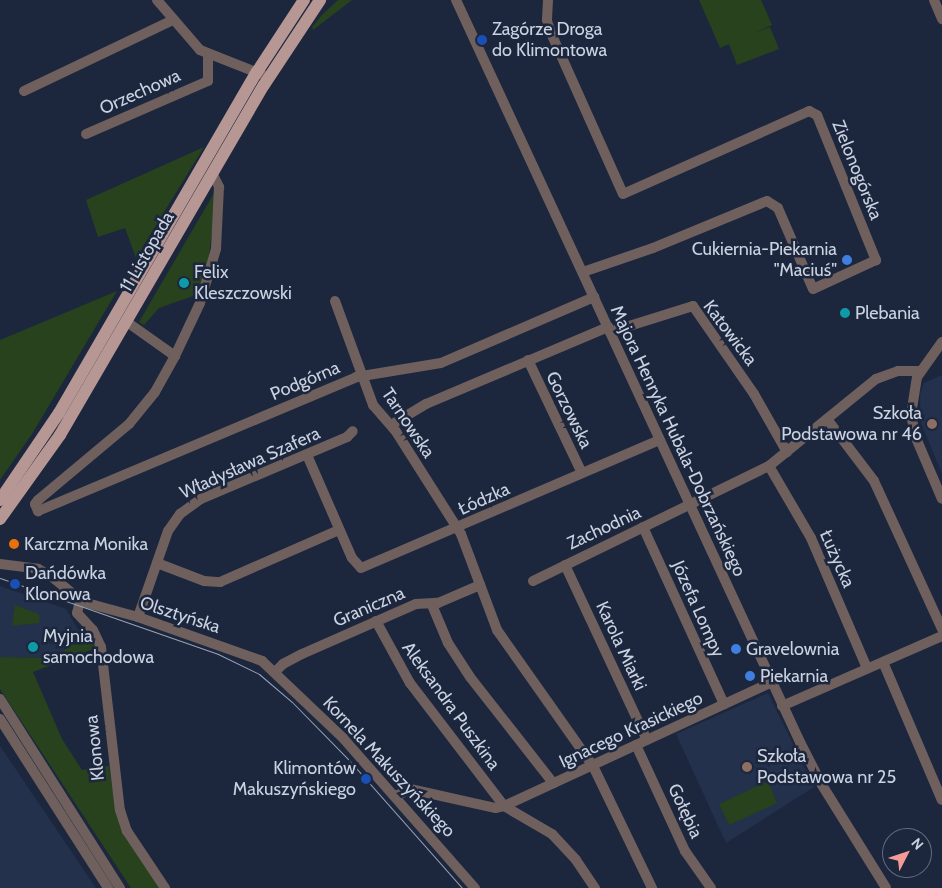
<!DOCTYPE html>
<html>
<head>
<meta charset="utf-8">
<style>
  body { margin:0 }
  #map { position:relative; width:942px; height:888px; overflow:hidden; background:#1c273e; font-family:Cabin,sans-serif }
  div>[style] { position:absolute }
  .built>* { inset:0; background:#23314d }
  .green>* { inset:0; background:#27421d }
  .minor>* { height:10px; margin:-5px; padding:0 5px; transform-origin:5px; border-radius:5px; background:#6f605e }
  .major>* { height:12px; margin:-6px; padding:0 6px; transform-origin:6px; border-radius:6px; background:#b79794 }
  .tram>* { height:1px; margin:-0.5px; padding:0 0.5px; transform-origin:0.5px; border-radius:0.5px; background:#99a2b3 }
  .dots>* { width:14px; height:14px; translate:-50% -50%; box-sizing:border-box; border:2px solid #1c273e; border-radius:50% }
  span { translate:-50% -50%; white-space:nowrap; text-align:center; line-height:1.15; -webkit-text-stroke:5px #1c273e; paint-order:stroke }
  .poi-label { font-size:18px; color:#cad2e1 }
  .left { translate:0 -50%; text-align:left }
  .right { translate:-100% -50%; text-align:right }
  .street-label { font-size:18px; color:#cad2e1 }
  .north { position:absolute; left:882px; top:828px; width:50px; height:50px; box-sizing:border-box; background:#1c273e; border:1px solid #626b7f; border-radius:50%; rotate:49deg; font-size:14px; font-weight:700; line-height:20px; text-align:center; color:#cad2e1 }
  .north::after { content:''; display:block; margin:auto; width:18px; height:22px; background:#f59b96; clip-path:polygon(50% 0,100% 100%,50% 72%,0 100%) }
</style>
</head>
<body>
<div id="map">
  <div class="built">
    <div style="clip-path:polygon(942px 375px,942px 474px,921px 423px,920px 395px,924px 383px)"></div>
    <div style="clip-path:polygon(0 586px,66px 609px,78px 630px,60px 658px,0 657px)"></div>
    <div style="clip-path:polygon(768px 693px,814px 787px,726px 843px,676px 734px)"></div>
    <div style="clip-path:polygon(0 746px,96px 888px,0 888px)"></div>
  </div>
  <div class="green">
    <div style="clip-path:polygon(338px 0,352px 0,313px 30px,312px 27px,322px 15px)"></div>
    <div style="clip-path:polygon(699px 0,761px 0,772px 25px,754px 33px,770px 27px,779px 49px,737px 65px,729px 44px,720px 48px)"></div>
    <div style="clip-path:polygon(204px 147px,136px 258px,125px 228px,98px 237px,86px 200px)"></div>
    <div style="clip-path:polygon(217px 188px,209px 256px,199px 294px,159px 308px,144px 325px,139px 322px)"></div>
    <div style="clip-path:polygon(117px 291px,32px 434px,0 480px,0 340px)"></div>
    <div style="clip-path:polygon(15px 605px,39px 614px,40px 623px,12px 626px)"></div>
    <div style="clip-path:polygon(78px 630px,88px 636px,96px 648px,33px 672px,62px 739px,82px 770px,109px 766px,116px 812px,161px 888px,131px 888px,0 689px,0 657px,59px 658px)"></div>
    <div style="clip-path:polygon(768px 781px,777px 803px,729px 825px,719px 804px)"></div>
  </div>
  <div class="minor">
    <div style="left:157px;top:0;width:66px;rotate:49.3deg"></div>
    <div style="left:200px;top:50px;width:68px;rotate:21.6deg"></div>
    <div style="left:456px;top:0;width:818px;rotate:65.13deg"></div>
    <div style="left:800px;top:742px;width:48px;rotate:62.9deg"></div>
    <div style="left:822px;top:785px;width:121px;rotate:58.1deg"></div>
    <div style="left:548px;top:0;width:21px;rotate:93deg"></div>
    <div style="left:547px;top:21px;width:13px;rotate:72deg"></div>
    <div style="left:551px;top:33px;width:176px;rotate:65.9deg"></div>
    <div style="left:623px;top:194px;width:204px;rotate:-24deg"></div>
    <div style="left:809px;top:111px;width:9px;rotate:27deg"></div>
    <div style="left:817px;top:115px;width:157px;rotate:67.9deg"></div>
    <div style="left:876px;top:260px;width:69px;rotate:155.3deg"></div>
    <div style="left:813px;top:289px;width:88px;rotate:-113.4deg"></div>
    <div style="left:778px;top:208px;width:13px;rotate:-148deg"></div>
    <div style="left:767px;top:201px;width:123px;rotate:157.6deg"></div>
    <div style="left:653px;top:248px;width:74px;rotate:161.1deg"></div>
    <div style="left:934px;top:0;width:21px;rotate:67deg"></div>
    <div style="left:24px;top:91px;width:165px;rotate:-25.5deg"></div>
    <div style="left:86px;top:134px;width:133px;rotate:-23.5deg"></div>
    <div style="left:208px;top:81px;width:26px;rotate:-90deg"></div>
    <div style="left:212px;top:173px;width:16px;rotate:63deg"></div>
    <div style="left:219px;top:187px;width:62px;rotate:92.8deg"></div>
    <div style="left:216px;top:249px;width:56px;rotate:106.5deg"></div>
    <div style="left:200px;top:303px;width:59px;rotate:115.3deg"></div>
    <div style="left:175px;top:356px;width:41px;rotate:119.1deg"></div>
    <div style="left:155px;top:392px;width:41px;rotate:129.1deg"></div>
    <div style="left:129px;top:424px;width:119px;rotate:140.1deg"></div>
    <div style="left:38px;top:500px;width:5px;rotate:127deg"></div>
    <div style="left:35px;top:504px;width:8px;rotate:67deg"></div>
    <div style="left:38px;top:511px;width:345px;rotate:-22.8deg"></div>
    <div style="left:356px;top:377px;width:86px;rotate:-9.4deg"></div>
    <div style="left:441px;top:363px;width:167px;rotate:-23.3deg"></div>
    <div style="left:335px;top:301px;width:111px;rotate:69.9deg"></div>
    <div style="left:373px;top:405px;width:33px;rotate:49deg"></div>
    <div style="left:395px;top:430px;width:123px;rotate:57.6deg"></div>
    <div style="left:461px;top:534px;width:103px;rotate:69.4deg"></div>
    <div style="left:497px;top:630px;width:166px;rotate:54.8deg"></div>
    <div style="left:593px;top:766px;width:136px;rotate:64.2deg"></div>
    <div style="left:127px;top:322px;width:59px;rotate:35.3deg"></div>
    <div style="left:610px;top:332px;width:87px;rotate:-17.4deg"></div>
    <div style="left:693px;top:306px;width:107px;rotate:55.3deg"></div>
    <div style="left:754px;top:394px;width:67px;rotate:60.4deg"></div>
    <div style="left:942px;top:342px;width:43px;rotate:125.5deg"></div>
    <div style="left:917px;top:377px;width:38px;rotate:99deg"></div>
    <div style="left:911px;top:415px;width:24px;rotate:78deg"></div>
    <div style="left:916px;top:438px;width:66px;rotate:66.9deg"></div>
    <div style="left:528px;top:360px;width:125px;rotate:64.5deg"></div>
    <div style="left:827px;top:419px;width:78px;rotate:52.8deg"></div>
    <div style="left:874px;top:481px;width:163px;rotate:65.3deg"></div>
    <div style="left:391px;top:425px;width:41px;rotate:-31deg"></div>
    <div style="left:426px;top:404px;width:198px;rotate:-22.9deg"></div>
    <div style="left:307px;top:455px;width:112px;rotate:66.4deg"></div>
    <div style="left:352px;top:558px;width:13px;rotate:48deg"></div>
    <div style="left:361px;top:568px;width:325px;rotate:-23.2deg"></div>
    <div style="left:769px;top:466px;width:83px;rotate:59.7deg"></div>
    <div style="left:811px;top:538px;width:142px;rotate:66.7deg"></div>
    <div style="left:643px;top:527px;width:195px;rotate:65.4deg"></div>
    <div style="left:157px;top:563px;width:50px;rotate:21deg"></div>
    <div style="left:204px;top:581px;width:16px;rotate:4deg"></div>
    <div style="left:220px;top:582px;width:130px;rotate:-23.6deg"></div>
    <div style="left:0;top:564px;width:38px;rotate:7deg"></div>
    <div style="left:38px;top:569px;width:15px;rotate:28deg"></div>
    <div style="left:51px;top:576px;width:41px;rotate:39.1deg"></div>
    <div style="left:83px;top:602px;width:57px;rotate:15.3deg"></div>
    <div style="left:138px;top:617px;width:132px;rotate:19.5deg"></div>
    <div style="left:262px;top:661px;width:112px;rotate:43.5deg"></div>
    <div style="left:343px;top:738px;width:200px;rotate:48.7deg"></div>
    <div style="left:565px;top:565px;width:193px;rotate:64.9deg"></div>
    <div style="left:533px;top:581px;width:263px;rotate:-26deg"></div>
    <div style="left:769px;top:466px;width:138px;rotate:-39.1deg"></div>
    <div style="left:876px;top:379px;width:23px;rotate:-20deg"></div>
    <div style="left:898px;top:371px;width:22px"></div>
    <div style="left:80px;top:601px;width:12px;rotate:104deg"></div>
    <div style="left:77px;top:613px;width:23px;rotate:47deg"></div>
    <div style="left:93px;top:630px;width:19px;rotate:65deg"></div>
    <div style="left:101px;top:647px;width:164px;rotate:83.4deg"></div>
    <div style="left:120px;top:810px;width:22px;rotate:72deg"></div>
    <div style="left:127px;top:831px;width:69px;rotate:56.3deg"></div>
    <div style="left:432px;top:605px;width:41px;rotate:67.2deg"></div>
    <div style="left:448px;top:643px;width:40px;rotate:57.1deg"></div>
    <div style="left:470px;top:677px;width:135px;rotate:51.9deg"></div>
    <div style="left:138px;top:617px;width:91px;rotate:-70.8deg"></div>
    <div style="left:168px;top:531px;width:21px;rotate:-55deg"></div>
    <div style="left:180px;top:514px;width:26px;rotate:-36deg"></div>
    <div style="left:201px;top:499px;width:159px;rotate:-23deg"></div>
    <div style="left:347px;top:437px;width:8px;rotate:-45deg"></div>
    <div style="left:376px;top:621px;width:71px;rotate:61.3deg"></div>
    <div style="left:410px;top:683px;width:155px;rotate:52.6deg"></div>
    <div style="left:504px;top:806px;width:295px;rotate:-24.8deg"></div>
    <div style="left:883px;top:662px;width:150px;rotate:66.9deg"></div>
    <div style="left:275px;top:672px;width:11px;rotate:-45deg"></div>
    <div style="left:283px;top:664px;width:21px;rotate:-28deg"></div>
    <div style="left:302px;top:654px;width:124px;rotate:-23.7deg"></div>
    <div style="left:416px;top:604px;width:22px;rotate:-3deg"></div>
    <div style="left:438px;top:603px;width:46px;rotate:-23.2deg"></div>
    <div style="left:0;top:699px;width:224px;rotate:57.6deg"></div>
    <div style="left:782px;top:706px;width:175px;rotate:-23.6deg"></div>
    <div style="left:0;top:719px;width:201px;rotate:57.4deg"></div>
    <div style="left:636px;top:745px;width:117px;rotate:65.2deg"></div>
    <div style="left:685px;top:851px;width:45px;rotate:54.9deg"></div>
    <div style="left:396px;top:796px;width:16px;rotate:-27deg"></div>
    <div style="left:410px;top:789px;width:88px;rotate:12.5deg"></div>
    <div style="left:496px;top:808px;width:8px;rotate:-14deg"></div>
    <div style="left:504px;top:806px;width:56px;rotate:30.3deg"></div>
    <div style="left:552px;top:834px;width:35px;rotate:47deg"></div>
    <div style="left:576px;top:860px;width:34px;rotate:56deg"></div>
  </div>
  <div class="major">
    <div style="left:0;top:500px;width:105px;rotate:-55.9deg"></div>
    <div style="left:59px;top:413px;width:394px;rotate:-59.9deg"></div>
    <div style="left:257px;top:72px;width:86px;rotate:-56.9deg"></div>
    <div style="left:0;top:519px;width:103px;rotate:-54.5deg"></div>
    <div style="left:60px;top:435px;width:405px;rotate:-59.8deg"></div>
    <div style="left:264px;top:85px;width:102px;rotate:-56.6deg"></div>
  </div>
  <div class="tram">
    <div style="left:0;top:578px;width:231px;rotate:19.2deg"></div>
    <div style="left:218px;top:654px;width:46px;rotate:26deg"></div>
    <div style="left:259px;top:674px;width:43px;rotate:40.3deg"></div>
    <div style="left:292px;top:702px;width:80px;rotate:45.5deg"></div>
    <div style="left:348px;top:759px;width:172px;rotate:48.5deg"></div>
  </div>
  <div class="dots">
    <div style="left:482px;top:40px;background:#1a4fb4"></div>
    <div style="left:847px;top:260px;background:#3f7fe0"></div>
    <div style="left:184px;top:283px;background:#0f9aa8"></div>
    <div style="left:845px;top:313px;background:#0f9aa8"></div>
    <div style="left:932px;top:424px;background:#8d6e63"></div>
    <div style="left:14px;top:544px;background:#e8710a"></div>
    <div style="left:15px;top:584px;background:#1a4fb4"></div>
    <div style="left:33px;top:647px;background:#0f9aa8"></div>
    <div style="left:736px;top:649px;background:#3f7fe0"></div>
    <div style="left:750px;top:676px;background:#3f7fe0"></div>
    <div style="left:747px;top:767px;background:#8d6e63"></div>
    <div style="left:366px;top:779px;background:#1a4fb4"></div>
  </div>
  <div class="poi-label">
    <span class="left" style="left:492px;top:40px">Zagórze Droga<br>do Klimontowa</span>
    <span class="right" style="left:837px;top:260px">Cukiernia-Piekarnia<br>"Maciuś"</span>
    <span class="left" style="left:194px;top:283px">Felix<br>Kleszczowski</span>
    <span class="left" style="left:855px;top:313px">Plebania</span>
    <span class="right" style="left:922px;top:424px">Szkoła<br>Podstawowa nr 46</span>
    <span class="left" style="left:24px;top:544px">Karczma Monika</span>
    <span class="left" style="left:25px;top:584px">Dańdówka<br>Klonowa</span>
    <span class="left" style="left:43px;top:647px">Myjnia<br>samochodowa</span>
    <span class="left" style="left:746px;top:649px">Gravelownia</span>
    <span class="left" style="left:760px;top:676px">Piekarnia</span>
    <span class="left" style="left:757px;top:767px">Szkoła<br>Podstawowa nr 25</span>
    <span class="right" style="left:356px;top:779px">Klimontów<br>Makuszyńskiego</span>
  </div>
  <div class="street-label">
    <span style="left:140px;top:92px;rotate:-24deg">Orzechowa</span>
    <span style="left:857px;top:170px;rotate:68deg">Zielonogórska</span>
    <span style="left:147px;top:252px;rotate:-60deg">11 Listopada</span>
    <span style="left:730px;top:333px;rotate:53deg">Katowicka</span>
    <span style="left:305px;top:381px;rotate:-23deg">Podgórna</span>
    <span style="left:569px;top:410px;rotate:64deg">Gorzowska</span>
    <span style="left:408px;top:423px;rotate:56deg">Tarnowska</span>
    <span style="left:678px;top:441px;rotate:65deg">Majora Henryka Hubala-Dobrzańskiego</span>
    <span style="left:250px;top:463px;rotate:-24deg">Władysława Szafera</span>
    <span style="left:484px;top:499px;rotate:-24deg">Łódzka</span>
    <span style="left:604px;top:528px;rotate:-25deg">Zachodnia</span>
    <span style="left:837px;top:559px;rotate:66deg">Łużycka</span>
    <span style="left:369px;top:607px;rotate:-23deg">Graniczna</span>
    <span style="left:698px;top:609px;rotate:66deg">Józefa Lompy</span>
    <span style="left:180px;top:615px;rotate:18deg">Olsztyńska</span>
    <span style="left:621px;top:646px;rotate:65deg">Karola Miarki</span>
    <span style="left:451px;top:706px;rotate:54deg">Aleksandra Puszkina</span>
    <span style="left:631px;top:730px;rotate:-25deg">Ignacego Krasickiego</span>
    <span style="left:95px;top:748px;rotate:-96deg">Klonowa</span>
    <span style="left:389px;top:767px;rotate:47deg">Kornela Makuszyńskiego</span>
    <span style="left:685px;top:811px;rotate:65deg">Gołębia</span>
  </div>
  <div class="north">N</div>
</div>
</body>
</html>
